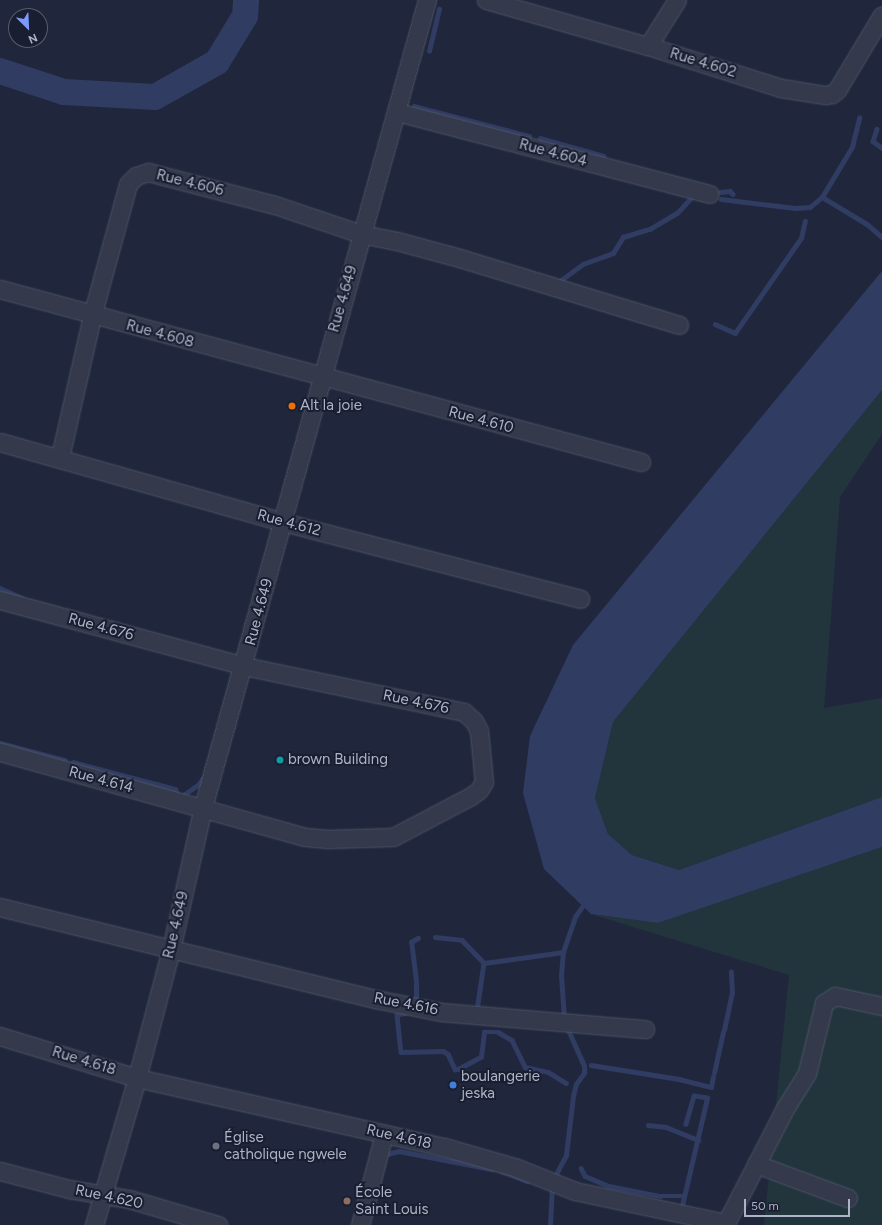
<!DOCTYPE html>
<html>
<head>
<meta charset="utf-8">
<style>
  body { margin:0 }
  #map { position:relative; width:882px; height:1225px; overflow:hidden; background:#20273c; font-family:Figtree,sans-serif }
  div>[style] { position:absolute }
  .green>* { inset:0; background:#22353d }
  .water>* { inset:0; background:#303c62 }
  .stream>* { height:4.5px; margin:-2.25px; padding:0 2.25px; transform-origin:2.25px; border-radius:2.25px; background:#303c62 }
  .river>* { height:26px; margin:-13px; padding:0 13px; transform-origin:13px; border-radius:13px; background:#303c62 }
  .roads { filter:drop-shadow(0 0 1px #4e5466) drop-shadow(0 0 1px #4e5466) }
  .minor>* { height:17px; margin:-8.5px; padding:0 8.5px; transform-origin:8.5px; border-radius:8.5px; background:#343a4c }
  .dots>* { width:11px; height:11px; translate:-50% -50%; box-sizing:border-box; border:2px solid #191f30; border-radius:50% }
  span { translate:-50% -50%; white-space:nowrap; text-align:center; line-height:1.15; -webkit-text-stroke:4px #191f30; paint-order:stroke }
  .street-label { font-size:15px; color:#aeb4c8 }
  .poi-label { font-size:15px; color:#aeb4c8 }
  .left { translate:0 -50%; text-align:left }
  .north { position:absolute; left:8px; top:8px; width:40px; height:40px; box-sizing:border-box; background:#191f30; border:1px solid #555b6d; border-radius:50%; rotate:156deg; font-size:11px; font-weight:700; line-height:16px; text-align:center; color:#aeb4c8 }
  .north::after { content:''; display:block; margin:auto; width:14px; height:18px; background:#7c99ff; clip-path:polygon(50% 0,100% 100%,50% 72%,0 100%) }
  .scale { position:absolute; left:744px; top:1199px; width:106px; height:18px; box-sizing:border-box; border:2px solid #aeb4c8; border-top:0; padding-left:5px; font-size:12px; line-height:14px; white-space:nowrap; color:#aeb4c8; -webkit-text-stroke:3px #191f30; paint-order:stroke }
</style>
</head>
<body>
<div id="map">
  <div class="green">
    <div style="clip-path:polygon(882px 390px,882px 434px,840px 497px,824px 708px,882px 698px,882px 797px,679px 870px,632px 855px,608px 834px,595px 798px,613px 722px)"></div>
    <div style="clip-path:polygon(882px 847px,882px 1225px,764px 1225px,789px 975px,591px 914px,658px 923px)"></div>
  </div>
  <div class="water">
    <div style="clip-path:polygon(882px 271px,882px 390px,613px 722px,595px 798px,608px 834px,632px 855px,679px 870px,882px 797px,882px 847px,658px 923px,591px 914px,544px 869px,523px 793px,530px 736px,573px 645px)"></div>
  </div>
  <div class="stream">
    <div style="left:429px;top:51px;width:43px;rotate:-76.6deg"></div>
    <div style="left:414px;top:106px;width:119px;rotate:14.6deg"></div>
    <div style="left:877px;top:129px;width:13px;rotate:108deg"></div>
    <div style="left:873px;top:141px;width:11px;rotate:38deg"></div>
    <div style="left:540px;top:138px;width:66px;rotate:15.7deg"></div>
    <div style="left:719px;top:192px;width:11px;rotate:-5deg"></div>
    <div style="left:730px;top:191px;width:4px;rotate:45deg"></div>
    <div style="left:822px;top:197px;width:52px;rotate:31deg"></div>
    <div style="left:867px;top:224px;width:20px;rotate:41deg"></div>
    <div style="left:721px;top:199px;width:75px;rotate:6.9deg"></div>
    <div style="left:795px;top:208px;width:15px;rotate:-4deg"></div>
    <div style="left:810px;top:207px;width:16px;rotate:-40deg"></div>
    <div style="left:822px;top:197px;width:58px;rotate:-59deg"></div>
    <div style="left:852px;top:147px;width:30px;rotate:-76deg"></div>
    <div style="left:557px;top:283px;width:32px;rotate:-36deg"></div>
    <div style="left:583px;top:264px;width:32px;rotate:-20deg"></div>
    <div style="left:613px;top:253px;width:19px;rotate:-58deg"></div>
    <div style="left:623px;top:237px;width:28px;rotate:-17deg"></div>
    <div style="left:650px;top:229px;width:31px;rotate:-31deg"></div>
    <div style="left:677px;top:213px;width:26px;rotate:-47deg"></div>
    <div style="left:715px;top:324px;width:22px;rotate:24deg"></div>
    <div style="left:735px;top:333px;width:116px;rotate:-55.2deg"></div>
    <div style="left:801px;top:238px;width:17px;rotate:-77deg"></div>
    <div style="left:0;top:588px;width:24px;rotate:24deg"></div>
    <div style="left:0;top:743px;width:67px;rotate:14.7deg"></div>
    <div style="left:73px;top:762px;width:106px;rotate:14.8deg"></div>
    <div style="left:175px;top:789px;width:7px;rotate:63deg"></div>
    <div style="left:178px;top:795px;width:4px;rotate:14deg"></div>
    <div style="left:182px;top:796px;width:19px;rotate:-35deg"></div>
    <div style="left:198px;top:785px;width:9px;rotate:-54deg"></div>
    <div style="left:435px;top:937px;width:27px;rotate:6deg"></div>
    <div style="left:462px;top:940px;width:32px;rotate:46deg"></div>
    <div style="left:484px;top:963px;width:49px;rotate:98.3deg"></div>
    <div style="left:484px;top:963px;width:80px;rotate:-7.9deg"></div>
    <div style="left:416px;top:981px;width:39px;rotate:-97deg"></div>
    <div style="left:411px;top:942px;width:8px;rotate:-30deg"></div>
    <div style="left:416px;top:999px;width:15px;rotate:-90deg"></div>
    <div style="left:407px;top:1013px;width:10px;rotate:169deg"></div>
    <div style="left:397px;top:1015px;width:37px;rotate:84deg"></div>
    <div style="left:401px;top:1052px;width:42px;rotate:-1.4deg"></div>
    <div style="left:443px;top:1051px;width:6px;rotate:31deg"></div>
    <div style="left:448px;top:1054px;width:17px;rotate:65deg"></div>
    <div style="left:455px;top:1069px;width:3px"></div>
    <div style="left:458px;top:1069px;width:26px;rotate:-28deg"></div>
    <div style="left:481px;top:1057px;width:25px;rotate:-83deg"></div>
    <div style="left:484px;top:1032px;width:14px"></div>
    <div style="left:498px;top:1032px;width:16px;rotate:30deg"></div>
    <div style="left:512px;top:1040px;width:30px;rotate:64deg"></div>
    <div style="left:525px;top:1067px;width:24px;rotate:12deg"></div>
    <div style="left:548px;top:1072px;width:21px;rotate:31deg"></div>
    <div style="left:564px;top:1019px;width:44px;rotate:-93.9deg"></div>
    <div style="left:561px;top:975px;width:23px;rotate:-85deg"></div>
    <div style="left:563px;top:952px;width:37px;rotate:-71deg"></div>
    <div style="left:575px;top:917px;width:18px;rotate:-56deg"></div>
    <div style="left:724px;top:1030px;width:38px;rotate:-78deg"></div>
    <div style="left:732px;top:993px;width:21px;rotate:-93deg"></div>
    <div style="left:591px;top:1065px;width:89px;rotate:9deg"></div>
    <div style="left:679px;top:1079px;width:33px;rotate:14deg"></div>
    <div style="left:711px;top:1087px;width:10px;rotate:-79deg"></div>
    <div style="left:714px;top:1073px;width:42px;rotate:-77.6deg"></div>
    <div style="left:648px;top:1125px;width:18px;rotate:6deg"></div>
    <div style="left:666px;top:1127px;width:35px;rotate:22deg"></div>
    <div style="left:383px;top:1155px;width:16px;rotate:-14deg"></div>
    <div style="left:399px;top:1151px;width:95px;rotate:11deg"></div>
    <div style="left:581px;top:1168px;width:9px;rotate:63deg"></div>
    <div style="left:585px;top:1176px;width:26px;rotate:23deg"></div>
    <div style="left:609px;top:1186px;width:52px;rotate:11.1deg"></div>
    <div style="left:660px;top:1196px;width:22px"></div>
    <div style="left:501px;top:1171px;width:28px;rotate:21deg"></div>
    <div style="left:554px;top:1178px;width:26px;rotate:-62deg"></div>
    <div style="left:566px;top:1155px;width:59px;rotate:-83.2deg"></div>
    <div style="left:573px;top:1096px;width:12px;rotate:-76deg"></div>
    <div style="left:576px;top:1084px;width:14px;rotate:-54deg"></div>
    <div style="left:584px;top:1073px;width:7px;rotate:-90deg"></div>
    <div style="left:584px;top:1066px;width:44px;rotate:-114.2deg"></div>
    <div style="left:681px;top:1210px;width:115px;rotate:-76.9deg"></div>
    <div style="left:707px;top:1098px;width:13px;rotate:-171deg"></div>
    <div style="left:694px;top:1096px;width:29px;rotate:106deg"></div>
    <div style="left:550px;top:1225px;width:40px;rotate:-87.1deg"></div>
  </div>
  <div class="river">
    <div style="left:0;top:71px;width:67px;rotate:18.2deg"></div>
    <div style="left:64px;top:92px;width:91px;rotate:3.1deg"></div>
    <div style="left:155px;top:97px;width:71px;rotate:-29.4deg"></div>
    <div style="left:217px;top:62px;width:54px;rotate:-58.7deg"></div>
    <div style="left:245px;top:16px;width:16px;rotate:-86deg"></div>
  </div>
  <div class="roads">
    <div class="minor">
      <div style="left:486px;top:0;width:168px;rotate:15.9deg"></div>
      <div style="left:648px;top:46px;width:139px;rotate:17.5deg"></div>
      <div style="left:781px;top:88px;width:45px;rotate:9deg"></div>
      <div style="left:825px;top:95px;width:7px;rotate:-8deg"></div>
      <div style="left:832px;top:94px;width:6px;rotate:-39deg"></div>
      <div style="left:837px;top:90px;width:87px;rotate:-59deg"></div>
      <div style="left:648px;top:46px;width:54px;rotate:-57.8deg"></div>
      <div style="left:397px;top:112px;width:323px;rotate:14.7deg"></div>
      <div style="left:0;top:289px;width:664px;rotate:15.1deg"></div>
      <div style="left:0;top:442px;width:294px;rotate:15.8deg"></div>
      <div style="left:283px;top:522px;width:307px;rotate:14.5deg"></div>
      <div style="left:60px;top:457px;width:145px;rotate:-77.2deg"></div>
      <div style="left:92px;top:316px;width:137px;rotate:-74.7deg"></div>
      <div style="left:128px;top:184px;width:11px;rotate:-45deg"></div>
      <div style="left:136px;top:176px;width:13px;rotate:-18deg"></div>
      <div style="left:148px;top:172px;width:131px;rotate:14.6deg"></div>
      <div style="left:275px;top:205px;width:91px;rotate:18.6deg"></div>
      <div style="left:361px;top:234px;width:37px;rotate:11deg"></div>
      <div style="left:397px;top:241px;width:65px;rotate:15.1deg"></div>
      <div style="left:460px;top:258px;width:229px;rotate:17deg"></div>
      <div style="left:0;top:600px;width:253px;rotate:15.1deg"></div>
      <div style="left:244px;top:666px;width:225px;rotate:11.8deg"></div>
      <div style="left:464px;top:712px;width:13px;rotate:42deg"></div>
      <div style="left:474px;top:721px;width:11px;rotate:63deg"></div>
      <div style="left:479px;top:731px;width:51px;rotate:84.4deg"></div>
      <div style="left:484px;top:782px;width:9px;rotate:122deg"></div>
      <div style="left:479px;top:790px;width:10px;rotate:143deg"></div>
      <div style="left:471px;top:796px;width:88px;rotate:152.3deg"></div>
      <div style="left:393px;top:837px;width:65px;rotate:178.2deg"></div>
      <div style="left:328px;top:839px;width:23px;rotate:-175deg"></div>
      <div style="left:305px;top:837px;width:317px;rotate:-164.4deg"></div>
      <div style="left:0;top:907px;width:386px;rotate:13.8deg"></div>
      <div style="left:375px;top:999px;width:67px;rotate:11.1deg"></div>
      <div style="left:441px;top:1012px;width:205px;rotate:4.8deg"></div>
      <div style="left:0;top:1036px;width:143px;rotate:17deg"></div>
      <div style="left:137px;top:1078px;width:315px;rotate:12.7deg"></div>
      <div style="left:444px;top:1147px;width:76px;rotate:16deg"></div>
      <div style="left:517px;top:1168px;width:62px;rotate:21.6deg"></div>
      <div style="left:575px;top:1191px;width:154px;rotate:12deg"></div>
      <div style="left:756px;top:1164px;width:98px;rotate:20.3deg"></div>
      <div style="left:0;top:1171px;width:71px;rotate:14.6deg"></div>
      <div style="left:69px;top:1189px;width:61px;rotate:9.5deg"></div>
      <div style="left:129px;top:1199px;width:93px;rotate:16.3deg"></div>
      <div style="left:94px;top:1225px;width:153px;rotate:-73.7deg"></div>
      <div style="left:137px;top:1078px;width:133px;rotate:-75.2deg"></div>
      <div style="left:171px;top:949px;width:146px;rotate:-77.3deg"></div>
      <div style="left:203px;top:807px;width:838px;rotate:-74.49deg"></div>
      <div style="left:360px;top:1225px;width:94px;rotate:-75.2deg"></div>
      <div style="left:725px;top:1225px;width:129px;rotate:-62.8deg"></div>
      <div style="left:784px;top:1110px;width:44px;rotate:-58.1deg"></div>
      <div style="left:807px;top:1073px;width:72px;rotate:-76.3deg"></div>
      <div style="left:824px;top:1003px;width:13px;rotate:-32deg"></div>
      <div style="left:835px;top:996px;width:48px;rotate:12deg"></div>
    </div>
  </div>
  <div class="dots">
    <div style="left:292px;top:406px;background:#e8710a"></div>
    <div style="left:280px;top:760px;background:#0f9aa8"></div>
    <div style="left:453px;top:1085px;background:#3f7fe0"></div>
    <div style="left:216px;top:1146px;background:#6b7280"></div>
    <div style="left:347px;top:1201px;background:#8d6e63"></div>
  </div>
  <div class="street-label">
    <span style="left:703px;top:63px;rotate:17deg">Rue 4.602</span>
    <span style="left:553px;top:153px;rotate:15deg">Rue 4.604</span>
    <span style="left:190px;top:183px;rotate:14deg">Rue 4.606</span>
    <span style="left:343px;top:299px;rotate:-74deg">Rue 4.649</span>
    <span style="left:160px;top:334px;rotate:15deg">Rue 4.608</span>
    <span style="left:481px;top:420px;rotate:15deg">Rue 4.610</span>
    <span style="left:289px;top:523px;rotate:15deg">Rue 4.612</span>
    <span style="left:259px;top:612px;rotate:-75deg">Rue 4.649</span>
    <span style="left:101px;top:627px;rotate:15deg">Rue 4.676</span>
    <span style="left:416px;top:702px;rotate:12deg">Rue 4.676</span>
    <span style="left:101px;top:780px;rotate:15deg">Rue 4.614</span>
    <span style="left:176px;top:925px;rotate:-77deg">Rue 4.649</span>
    <span style="left:406px;top:1004px;rotate:11deg">Rue 4.616</span>
    <span style="left:84px;top:1061px;rotate:17deg">Rue 4.618</span>
    <span style="left:399px;top:1137px;rotate:13deg">Rue 4.618</span>
    <span style="left:109px;top:1197px;rotate:12deg">Rue 4.620</span>
  </div>
  <div class="poi-label">
    <span class="left" style="left:300px;top:406px">Alt la joie</span>
    <span class="left" style="left:288px;top:760px">brown Building</span>
    <span class="left" style="left:461px;top:1085px">boulangerie<br>jeska</span>
    <span class="left" style="left:224px;top:1146px">Église<br>catholique ngwele</span>
    <span class="left" style="left:355px;top:1201px">École<br>Saint Louis</span>
  </div>
  <div class="north">N</div>
  <div class="scale">50 m</div>
</div>
</body>
</html>
